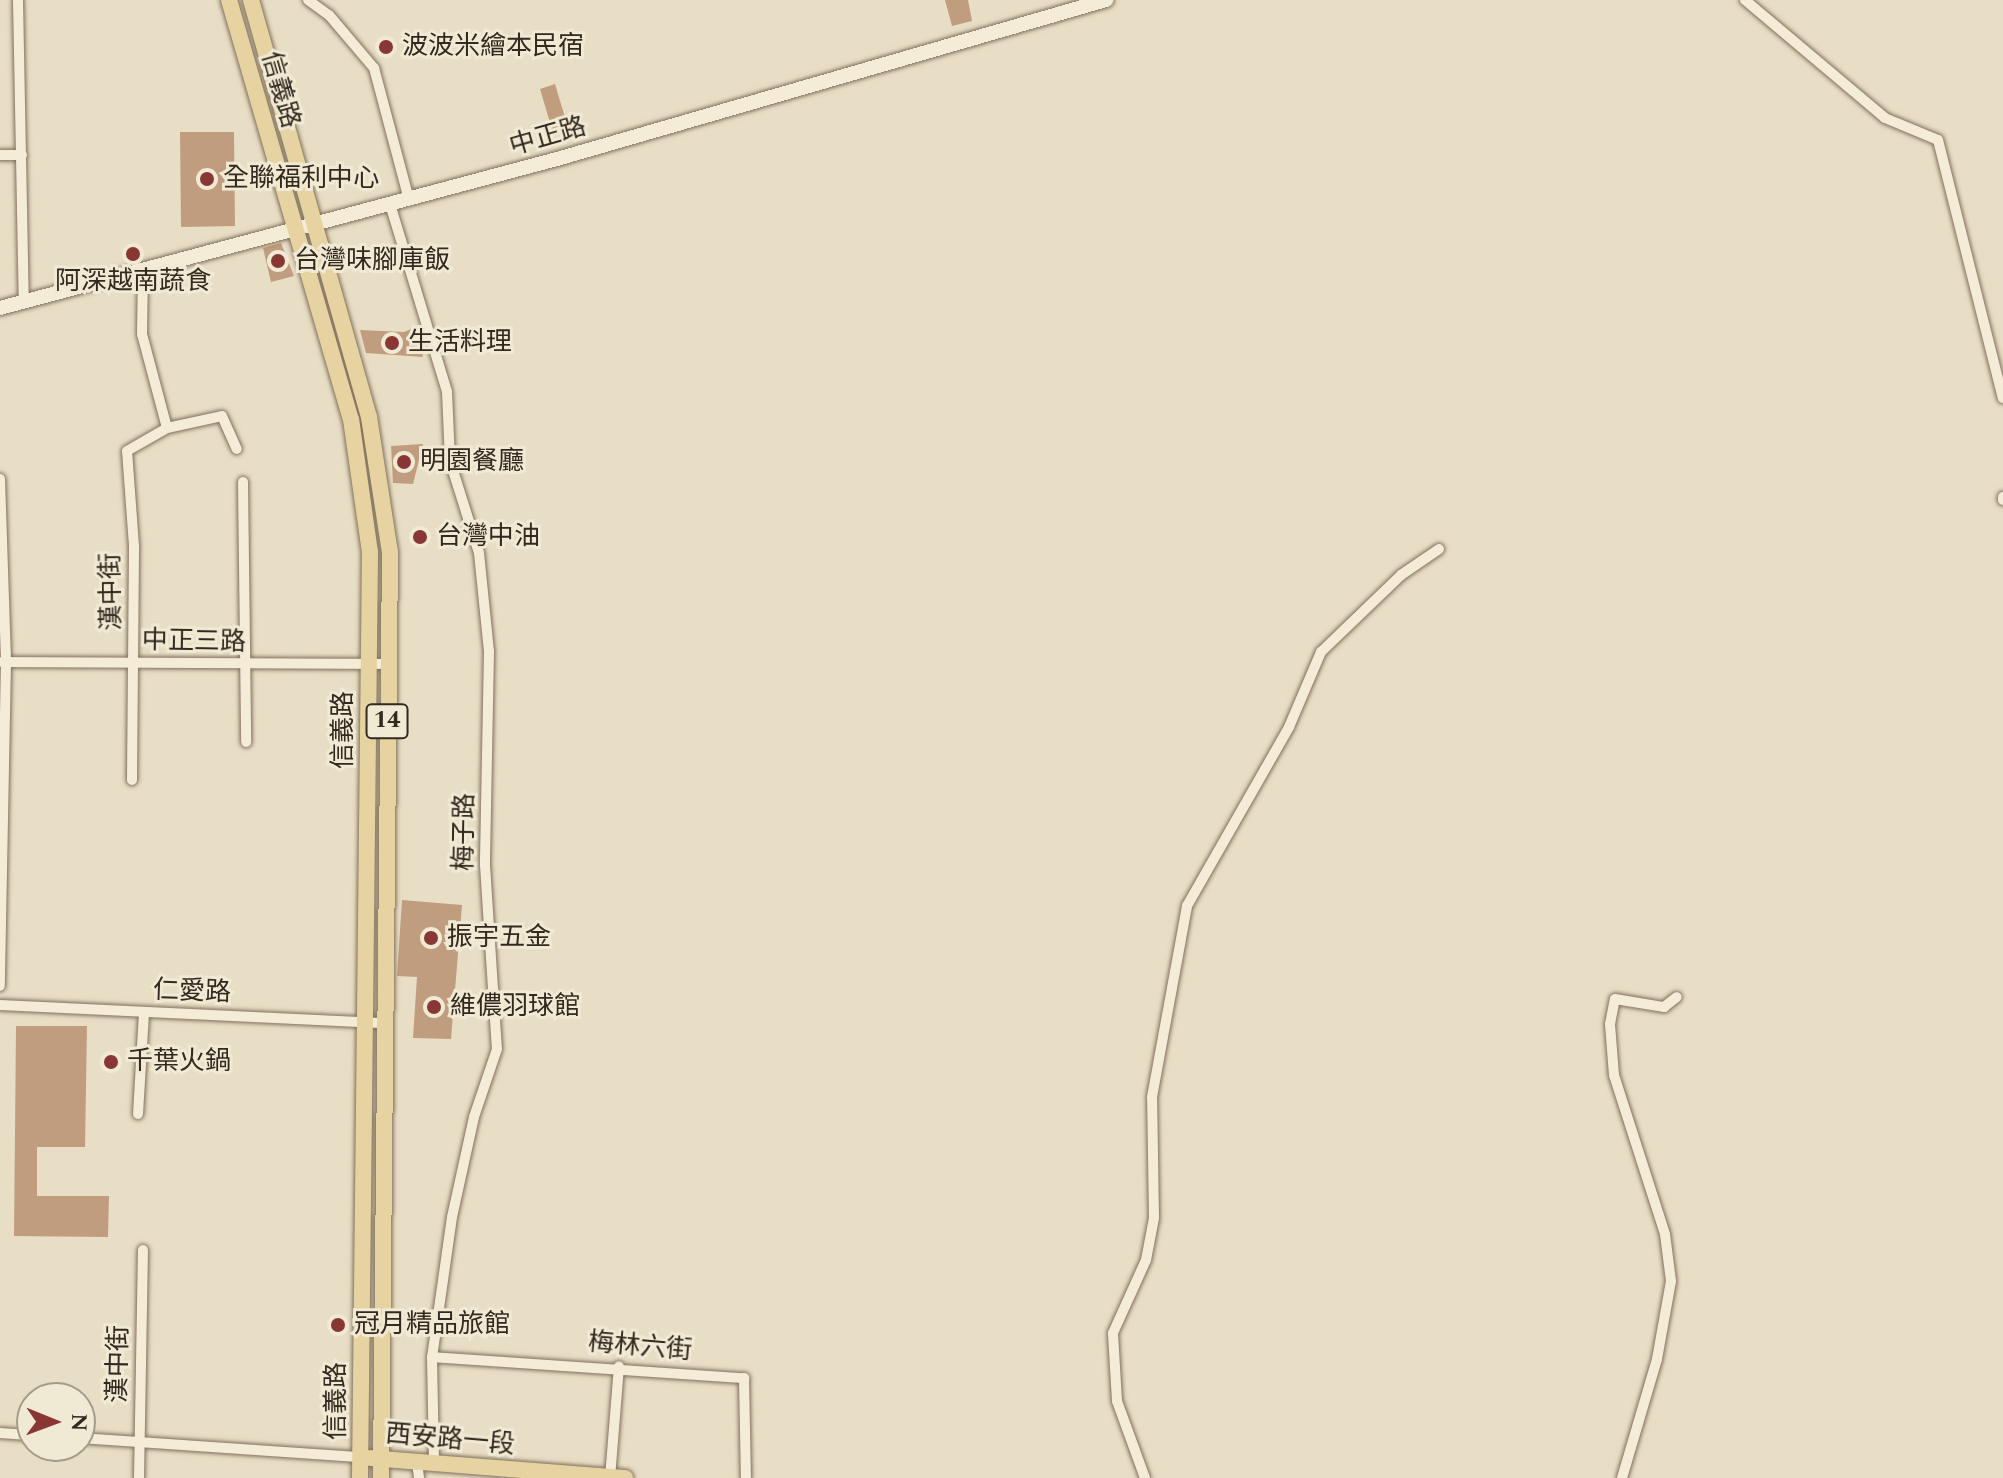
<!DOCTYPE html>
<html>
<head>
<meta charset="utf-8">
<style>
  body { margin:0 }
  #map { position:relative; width:2003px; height:1478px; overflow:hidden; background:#e8dec5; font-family:Spectral,"Noto Sans TC",serif }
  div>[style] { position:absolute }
  .building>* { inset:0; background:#c19d7f }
  .roads { filter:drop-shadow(0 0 2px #80715d) drop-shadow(0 0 2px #80715d) }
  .street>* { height:10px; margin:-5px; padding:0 5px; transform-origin:5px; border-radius:5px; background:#f4ecd7 }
  .secondary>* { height:14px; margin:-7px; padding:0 7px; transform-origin:7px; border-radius:7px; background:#f4ecd7 }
  .primary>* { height:16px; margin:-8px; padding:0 8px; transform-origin:8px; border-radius:8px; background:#e7d3a1 }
  .dots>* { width:22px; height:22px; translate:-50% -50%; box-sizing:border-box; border:4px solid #f0e9d3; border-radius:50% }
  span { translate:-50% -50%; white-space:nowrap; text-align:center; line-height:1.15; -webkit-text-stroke:6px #f0e9d3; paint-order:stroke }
  .shield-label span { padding:2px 6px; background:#f0e9d3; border:2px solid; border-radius:6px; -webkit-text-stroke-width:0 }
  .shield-label { font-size:24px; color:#32291f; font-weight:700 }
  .poi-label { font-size:26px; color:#32291f }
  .left { translate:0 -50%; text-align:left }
  .street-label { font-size:26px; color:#32291f }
  .north { position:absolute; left:16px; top:1382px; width:80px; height:80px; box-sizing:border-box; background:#f0e9d3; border:2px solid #a49c8b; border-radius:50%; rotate:91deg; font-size:22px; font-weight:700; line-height:32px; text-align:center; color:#32291f }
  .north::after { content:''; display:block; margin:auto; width:28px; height:36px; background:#883735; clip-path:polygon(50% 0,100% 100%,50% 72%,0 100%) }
</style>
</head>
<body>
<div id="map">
  <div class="building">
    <div style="clip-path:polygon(945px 0,968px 0,972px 21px,952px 26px)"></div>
    <div style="clip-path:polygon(555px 84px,569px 131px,554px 136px,540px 89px)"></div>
    <div style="clip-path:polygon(180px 132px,234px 132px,235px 226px,181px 227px)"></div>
    <div style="clip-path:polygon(281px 243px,294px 276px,271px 282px,263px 248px)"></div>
    <div style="clip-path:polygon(418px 326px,423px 357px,366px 353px,360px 330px,404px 332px)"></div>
    <div style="clip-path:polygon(423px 444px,413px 484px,393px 483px,391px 446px)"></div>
    <div style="clip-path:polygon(402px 900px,462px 905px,451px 1039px,413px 1038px,417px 977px,397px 976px)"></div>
    <div style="clip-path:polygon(16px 1026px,87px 1026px,85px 1147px,37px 1147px,37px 1196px,109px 1196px,108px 1237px,14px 1236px)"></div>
  </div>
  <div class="roads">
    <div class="street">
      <div style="left:18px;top:0;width:301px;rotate:88.9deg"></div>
      <div style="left:308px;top:0;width:26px;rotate:36deg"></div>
      <div style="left:329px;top:15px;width:70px;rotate:49.7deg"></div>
      <div style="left:374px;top:68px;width:137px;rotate:75.1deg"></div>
      <div style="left:1745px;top:0;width:183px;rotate:40.1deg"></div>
      <div style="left:1885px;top:118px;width:57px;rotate:22.5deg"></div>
      <div style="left:1938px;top:140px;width:266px;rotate:75.9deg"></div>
      <div style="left:0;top:155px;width:22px"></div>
      <div style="left:390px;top:204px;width:196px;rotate:73.1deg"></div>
      <div style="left:447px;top:392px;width:69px;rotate:87.5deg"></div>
      <div style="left:450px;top:461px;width:96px;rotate:72.5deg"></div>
      <div style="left:479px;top:553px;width:99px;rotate:84.2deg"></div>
      <div style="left:489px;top:651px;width:214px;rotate:91.1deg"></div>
      <div style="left:485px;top:865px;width:184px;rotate:86.3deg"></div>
      <div style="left:497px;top:1049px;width:72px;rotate:108.7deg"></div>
      <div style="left:474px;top:1117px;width:102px;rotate:102.4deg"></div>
      <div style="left:452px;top:1217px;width:141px;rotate:98.1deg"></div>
      <div style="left:432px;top:1357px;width:107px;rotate:88.9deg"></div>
      <div style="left:143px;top:270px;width:64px;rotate:90.9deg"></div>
      <div style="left:142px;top:334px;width:97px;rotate:75.1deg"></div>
      <div style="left:0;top:479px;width:183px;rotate:88.1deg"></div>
      <div style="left:6px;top:662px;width:324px;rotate:91.1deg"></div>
      <div style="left:243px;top:482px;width:260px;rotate:89.3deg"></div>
      <div style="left:2003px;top:497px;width:3px;rotate:90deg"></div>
      <div style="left:2px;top:662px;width:386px;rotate:0.3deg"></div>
      <div style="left:132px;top:780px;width:234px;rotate:-89.5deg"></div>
      <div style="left:134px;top:546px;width:95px;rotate:-94.2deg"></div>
      <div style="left:127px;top:451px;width:46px;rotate:-29.9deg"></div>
      <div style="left:167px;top:428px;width:56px;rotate:-12.3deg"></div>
      <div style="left:222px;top:416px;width:36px;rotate:66deg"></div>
      <div style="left:0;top:1005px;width:381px;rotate:2.7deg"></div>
      <div style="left:138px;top:1114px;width:102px;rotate:-86.6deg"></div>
      <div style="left:432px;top:1357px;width:313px;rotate:3.9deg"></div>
      <div style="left:744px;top:1378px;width:100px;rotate:88.9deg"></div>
      <div style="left:0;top:1433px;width:32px;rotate:4deg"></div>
      <div style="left:80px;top:1438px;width:282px;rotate:3.9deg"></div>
      <div style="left:417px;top:1463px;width:15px;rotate:82deg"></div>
      <div style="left:139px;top:1478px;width:228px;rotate:-89deg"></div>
      <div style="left:610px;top:1478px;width:112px;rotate:-85.4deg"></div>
      <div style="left:1145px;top:1478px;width:82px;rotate:-110deg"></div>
      <div style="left:1117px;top:1401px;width:68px;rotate:-93.4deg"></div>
      <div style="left:1113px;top:1333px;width:80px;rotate:-65.7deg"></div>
      <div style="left:1146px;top:1260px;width:43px;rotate:-79.2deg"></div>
      <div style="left:1154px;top:1218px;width:121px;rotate:-90.9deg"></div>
      <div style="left:1152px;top:1097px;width:194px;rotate:-79.6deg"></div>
      <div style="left:1187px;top:906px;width:206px;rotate:-60.3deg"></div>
      <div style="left:1289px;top:727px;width:82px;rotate:-66.9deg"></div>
      <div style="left:1321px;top:652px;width:111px;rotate:-43.9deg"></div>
      <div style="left:1401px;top:575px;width:46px;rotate:-34.4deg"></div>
      <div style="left:1622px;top:1478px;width:124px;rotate:-73.6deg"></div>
      <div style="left:1657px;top:1359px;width:79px;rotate:-79.8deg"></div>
      <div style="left:1671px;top:1281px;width:47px;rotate:-97.3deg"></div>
      <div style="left:1665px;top:1234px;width:167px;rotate:-107.8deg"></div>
      <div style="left:1614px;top:1075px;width:51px;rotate:-94.5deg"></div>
      <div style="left:1610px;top:1024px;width:25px;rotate:-79deg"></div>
      <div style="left:1615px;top:999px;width:50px;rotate:9.3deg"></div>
      <div style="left:1664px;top:1007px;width:16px;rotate:-38deg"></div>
    </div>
    <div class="secondary">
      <div style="left:0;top:308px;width:577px;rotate:-14.98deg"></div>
      <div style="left:557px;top:159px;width:572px;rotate:-16.15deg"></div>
    </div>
    <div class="primary">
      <div style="left:229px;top:0;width:436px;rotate:73.8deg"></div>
      <div style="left:351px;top:419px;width:134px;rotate:81.9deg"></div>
      <div style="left:370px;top:552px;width:926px;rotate:90.62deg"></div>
      <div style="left:251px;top:0;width:433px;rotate:74.2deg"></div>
      <div style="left:369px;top:417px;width:137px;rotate:81.2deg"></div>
      <div style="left:390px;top:552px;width:926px;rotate:90.56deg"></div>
      <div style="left:370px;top:1458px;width:256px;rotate:4.5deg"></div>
    </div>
  </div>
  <div class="dots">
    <div style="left:386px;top:47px;background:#883735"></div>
    <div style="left:207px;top:179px;background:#883735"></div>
    <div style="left:133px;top:254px;background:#883735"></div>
    <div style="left:278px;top:261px;background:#883735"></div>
    <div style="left:392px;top:343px;background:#883735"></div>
    <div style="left:404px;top:462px;background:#883735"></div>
    <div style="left:420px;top:537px;background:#883735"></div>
    <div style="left:431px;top:938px;background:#883735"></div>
    <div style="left:434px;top:1007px;background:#883735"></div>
    <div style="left:111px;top:1062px;background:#883735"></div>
    <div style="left:338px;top:1325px;background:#883735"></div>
  </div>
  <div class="shield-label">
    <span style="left:387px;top:721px">14</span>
  </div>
  <div class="poi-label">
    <span class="left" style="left:402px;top:47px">波波米繪本民宿</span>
    <span class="left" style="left:223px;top:179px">全聯福利中心</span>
    <span class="left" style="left:294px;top:261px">台灣味腳庫飯</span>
    <span style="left:133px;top:282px">阿深越南蔬食</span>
    <span class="left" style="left:408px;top:343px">生活料理</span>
    <span class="left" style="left:420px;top:462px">明園餐廳</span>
    <span class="left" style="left:436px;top:537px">台灣中油</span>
    <span class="left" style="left:447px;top:938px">振宇五金</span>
    <span class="left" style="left:450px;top:1007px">維儂羽球館</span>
    <span class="left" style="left:127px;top:1062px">千葉火鍋</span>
    <span class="left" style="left:354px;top:1325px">冠月精品旅館</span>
  </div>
  <div class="street-label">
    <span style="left:280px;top:90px;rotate:74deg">信義路</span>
    <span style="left:548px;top:137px;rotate:-16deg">中正路</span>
    <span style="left:112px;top:592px;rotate:-91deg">漢中街</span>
    <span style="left:194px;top:642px;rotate:1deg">中正三路</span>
    <span style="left:344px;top:730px;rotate:-90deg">信義路</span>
    <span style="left:465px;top:832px;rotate:-89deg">梅子路</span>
    <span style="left:192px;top:992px;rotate:2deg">仁愛路</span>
    <span style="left:640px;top:1347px;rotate:5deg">梅林六街</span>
    <span style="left:119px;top:1364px;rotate:-89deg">漢中街</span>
    <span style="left:337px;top:1401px;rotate:-90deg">信義路</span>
    <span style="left:450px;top:1440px;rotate:5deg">西安路一段</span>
  </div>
  <div class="north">N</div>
</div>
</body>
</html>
